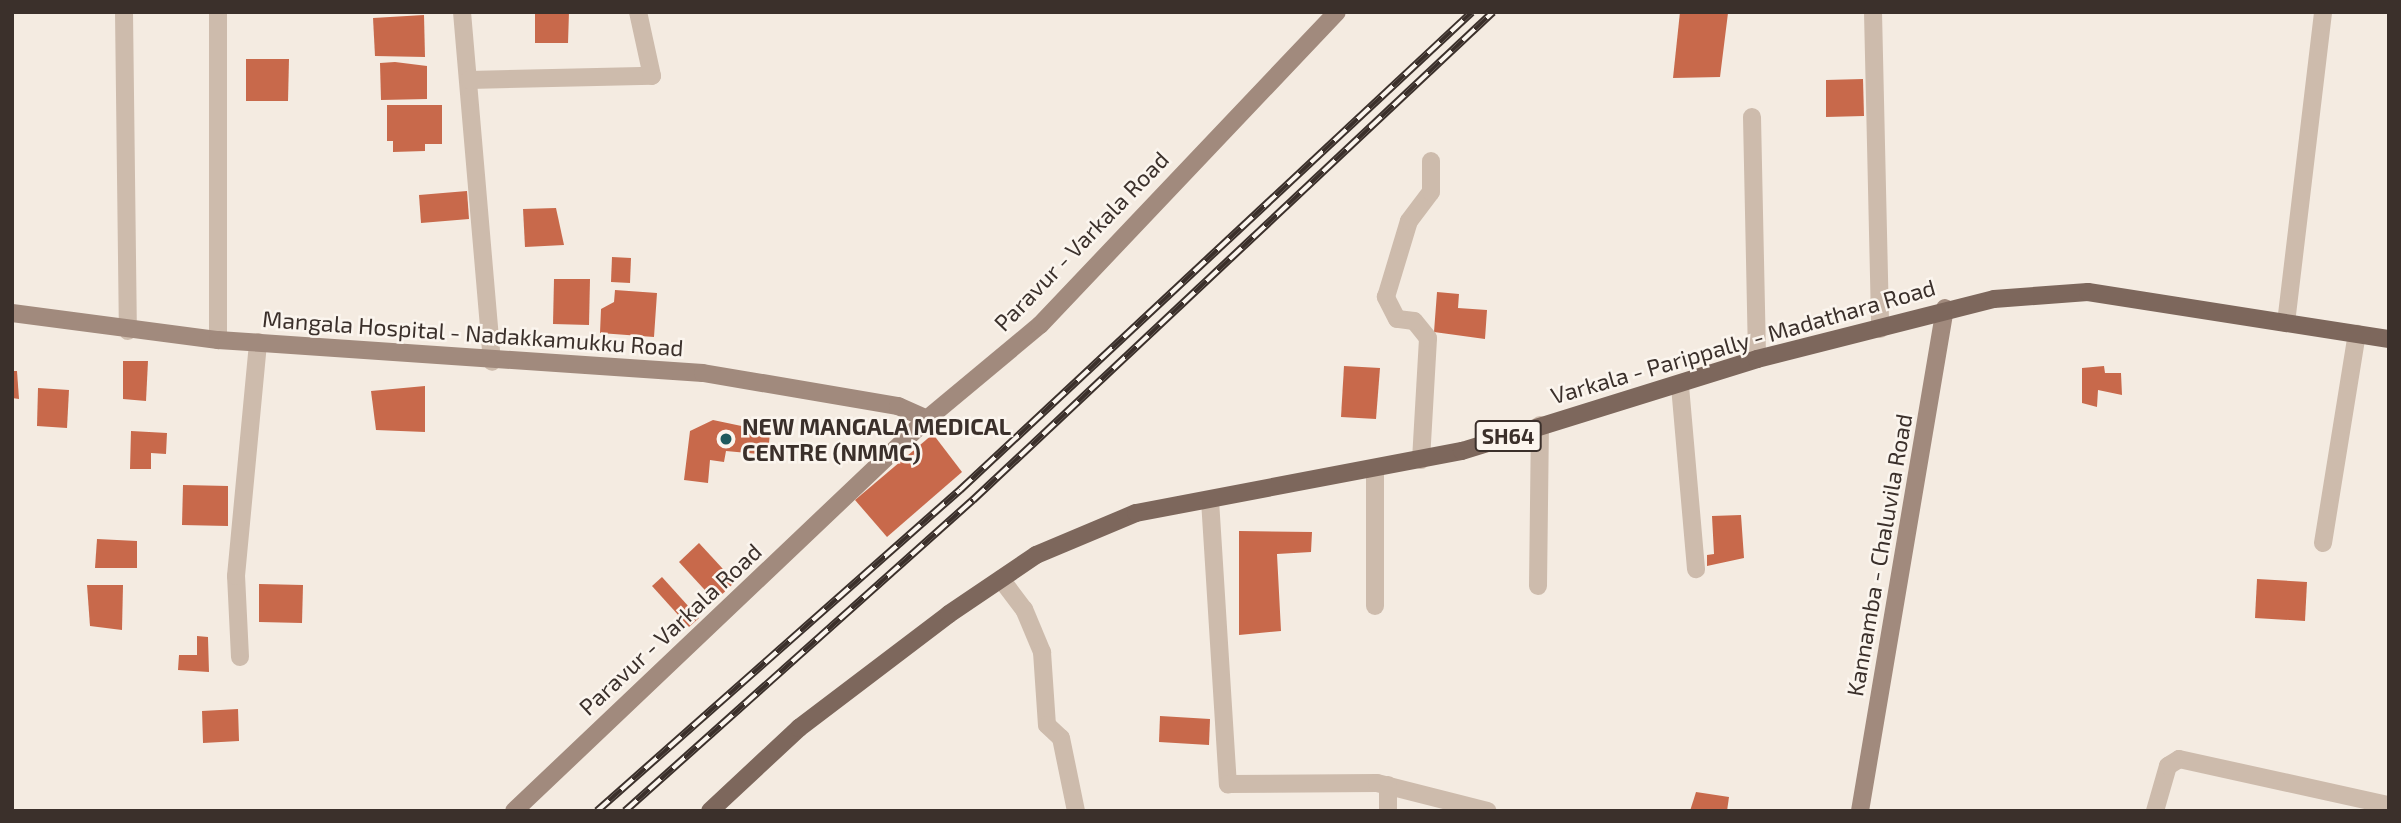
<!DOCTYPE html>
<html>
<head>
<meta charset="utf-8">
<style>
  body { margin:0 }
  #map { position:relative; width:2401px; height:823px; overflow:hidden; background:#f4ebe1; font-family:"Exo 2",sans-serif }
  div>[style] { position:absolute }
  .building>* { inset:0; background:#c8694b }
  .minor>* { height:18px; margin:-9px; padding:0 9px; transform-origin:9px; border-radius:9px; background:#cdbbac }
  .secondary>* { height:18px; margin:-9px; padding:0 9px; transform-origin:9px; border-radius:9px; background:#a18a7d }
  .primary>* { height:18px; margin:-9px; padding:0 9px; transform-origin:9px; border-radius:9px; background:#7d675c }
  .rail>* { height:8px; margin-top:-4px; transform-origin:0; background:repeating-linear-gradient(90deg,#fbf5ee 0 16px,#3b302b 0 32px); box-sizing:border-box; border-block:2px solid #3b302b }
  .dots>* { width:19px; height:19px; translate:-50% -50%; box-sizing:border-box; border:4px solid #fbf5ee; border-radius:50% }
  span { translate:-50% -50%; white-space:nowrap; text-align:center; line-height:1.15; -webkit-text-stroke:5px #fbf5ee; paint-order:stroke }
  .shield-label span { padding:2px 5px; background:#fbf5ee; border:2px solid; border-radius:5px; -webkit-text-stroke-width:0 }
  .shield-label { font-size:21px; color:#3b302b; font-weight:700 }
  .street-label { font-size:23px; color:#3b302b }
  .poi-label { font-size:23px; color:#3b302b; font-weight:700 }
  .left { translate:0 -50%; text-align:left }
  .frame { position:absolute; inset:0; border:14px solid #3b302b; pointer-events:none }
</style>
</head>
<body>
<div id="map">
  <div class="building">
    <div style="clip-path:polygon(535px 12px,569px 12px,568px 43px,535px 43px)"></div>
    <div style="clip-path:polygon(1680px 12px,1728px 13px,1720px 77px,1673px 78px)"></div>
    <div style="clip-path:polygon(424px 15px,425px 57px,375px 56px,373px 18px)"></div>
    <div style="clip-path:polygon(246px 59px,289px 59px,288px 101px,246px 101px)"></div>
    <div style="clip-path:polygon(395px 62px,427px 66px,427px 99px,381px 100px,380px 63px)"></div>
    <div style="clip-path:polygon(1863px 79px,1864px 116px,1826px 117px,1826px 80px)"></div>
    <div style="clip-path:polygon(387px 105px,442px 105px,442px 144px,425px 144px,425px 151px,393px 152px,393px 141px,387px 141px)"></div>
    <div style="clip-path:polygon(467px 191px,469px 219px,421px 223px,419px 195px)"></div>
    <div style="clip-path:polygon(556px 208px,564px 245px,525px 247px,523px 209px)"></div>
    <div style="clip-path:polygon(612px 257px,631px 258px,630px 283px,611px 282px)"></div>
    <div style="clip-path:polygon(554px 279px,590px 279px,589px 325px,553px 324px)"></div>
    <div style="clip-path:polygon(615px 290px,657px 293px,654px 337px,600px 333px,601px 309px,614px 302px)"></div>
    <div style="clip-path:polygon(1437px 292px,1459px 294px,1458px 308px,1487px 310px,1485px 339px,1434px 332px)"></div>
    <div style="clip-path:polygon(123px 361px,148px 361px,146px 401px,123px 399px)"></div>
    <div style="clip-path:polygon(1344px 366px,1380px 368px,1376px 419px,1341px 417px)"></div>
    <div style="clip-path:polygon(2104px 366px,2105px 373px,2121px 373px,2122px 395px,2098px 390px,2097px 407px,2082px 403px,2082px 368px)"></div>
    <div style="clip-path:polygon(12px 371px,17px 371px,19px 399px,12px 398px)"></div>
    <div style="clip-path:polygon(425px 386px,425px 432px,376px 430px,371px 391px)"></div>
    <div style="clip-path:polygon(38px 388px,69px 390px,67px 428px,37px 426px)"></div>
    <div style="clip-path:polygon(713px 420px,770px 432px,768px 455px,726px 451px,724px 462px,710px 460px,708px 483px,684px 480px,690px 431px)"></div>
    <div style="clip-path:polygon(131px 431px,167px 433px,166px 454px,151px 453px,151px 469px,130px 469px)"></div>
    <div style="clip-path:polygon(933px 434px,962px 472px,887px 537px,855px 500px)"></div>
    <div style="clip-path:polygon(183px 485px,228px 486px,228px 526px,182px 525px)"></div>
    <div style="clip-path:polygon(1741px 515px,1744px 558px,1707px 566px,1707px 555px,1714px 554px,1712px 516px)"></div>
    <div style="clip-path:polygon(1239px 531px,1312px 532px,1311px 552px,1277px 554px,1281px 631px,1239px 635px)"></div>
    <div style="clip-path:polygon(97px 539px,137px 541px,137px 568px,95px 568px)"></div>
    <div style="clip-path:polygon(699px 543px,735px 582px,715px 601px,679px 562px)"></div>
    <div style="clip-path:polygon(662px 577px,699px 618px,689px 627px,652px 586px)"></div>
    <div style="clip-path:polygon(2257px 579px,2307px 582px,2305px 621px,2255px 618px)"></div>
    <div style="clip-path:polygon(259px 584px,303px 585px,302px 623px,259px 622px)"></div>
    <div style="clip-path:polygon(87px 585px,123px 585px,122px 630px,90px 626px)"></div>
    <div style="clip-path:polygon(197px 636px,208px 637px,209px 672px,178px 670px,179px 655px,197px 655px)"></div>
    <div style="clip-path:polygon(238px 709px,239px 741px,203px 743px,202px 711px)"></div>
    <div style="clip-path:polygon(1160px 716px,1210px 719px,1209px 745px,1159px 742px)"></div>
    <div style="clip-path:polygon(1696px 792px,1729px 797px,1727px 811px,1690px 811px)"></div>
  </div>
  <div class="minor">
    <div style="left:124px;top:12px;width:319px;rotate:89.3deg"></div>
    <div style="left:218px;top:12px;width:328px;rotate:90deg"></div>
    <div style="left:462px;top:12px;width:351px;rotate:85.1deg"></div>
    <div style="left:1873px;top:12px;width:317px;rotate:88.7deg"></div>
    <div style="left:469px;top:80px;width:183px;rotate:-1.3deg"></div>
    <div style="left:652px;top:76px;width:66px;rotate:-102.3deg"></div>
    <div style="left:1752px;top:117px;width:242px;rotate:88.8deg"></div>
    <div style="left:2286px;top:323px;width:313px;rotate:-83.2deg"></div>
    <div style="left:1680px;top:386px;width:184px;rotate:85deg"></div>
    <div style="left:1421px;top:460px;width:122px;rotate:-86.7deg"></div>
    <div style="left:1428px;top:338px;width:22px;rotate:-129deg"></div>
    <div style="left:1414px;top:321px;width:17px;rotate:-173deg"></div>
    <div style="left:1397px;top:319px;width:25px;rotate:-117deg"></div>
    <div style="left:1386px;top:297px;width:79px;rotate:-73.2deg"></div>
    <div style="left:1409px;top:221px;width:36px;rotate:-53deg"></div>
    <div style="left:1431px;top:192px;width:31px;rotate:-90deg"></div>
    <div style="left:1210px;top:500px;width:285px;rotate:86.4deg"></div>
    <div style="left:1228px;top:784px;width:149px;rotate:-0.4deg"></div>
    <div style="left:1377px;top:783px;width:114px;rotate:14.2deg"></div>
    <div style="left:2323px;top:543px;width:212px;rotate:-80.8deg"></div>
    <div style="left:1001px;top:579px;width:38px;rotate:53deg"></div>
    <div style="left:1024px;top:609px;width:47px;rotate:67.3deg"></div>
    <div style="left:1042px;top:652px;width:73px;rotate:86.1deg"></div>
    <div style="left:1047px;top:725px;width:19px;rotate:43deg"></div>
    <div style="left:1061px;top:738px;width:75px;rotate:78.4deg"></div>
    <div style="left:1538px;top:586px;width:161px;rotate:-89.3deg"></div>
    <div style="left:1375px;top:606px;width:136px;rotate:-90deg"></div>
    <div style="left:240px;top:657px;width:81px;rotate:-92.8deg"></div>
    <div style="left:236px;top:576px;width:235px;rotate:-84.6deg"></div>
    <div style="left:1388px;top:811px;width:26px;rotate:-90deg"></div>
    <div style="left:2155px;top:811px;width:47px;rotate:-73.9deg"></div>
    <div style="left:2168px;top:766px;width:13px;rotate:-32deg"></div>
    <div style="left:2179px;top:759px;width:215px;rotate:12.4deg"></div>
  </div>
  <div class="secondary">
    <div style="left:12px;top:313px;width:208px;rotate:7.5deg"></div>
    <div style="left:218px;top:340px;width:486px;rotate:3.9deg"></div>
    <div style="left:703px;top:373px;width:198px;rotate:9.6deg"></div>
    <div style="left:898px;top:406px;width:32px;rotate:24deg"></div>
    <div style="left:514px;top:811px;width:569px;rotate:-43.51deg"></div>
    <div style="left:927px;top:419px;width:147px;rotate:-39.8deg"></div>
    <div style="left:1040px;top:325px;width:431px;rotate:-46.5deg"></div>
    <div style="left:1860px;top:811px;width:510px;rotate:-80.41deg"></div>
  </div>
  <div class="primary">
    <div style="left:710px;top:811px;width:122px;rotate:-43deg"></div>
    <div style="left:799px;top:728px;width:188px;rotate:-37.2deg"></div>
    <div style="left:949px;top:614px;width:105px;rotate:-34.1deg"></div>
    <div style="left:1036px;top:555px;width:108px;rotate:-22.8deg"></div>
    <div style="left:1136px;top:513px;width:332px;rotate:-10.8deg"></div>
    <div style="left:1462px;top:451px;width:309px;rotate:-17.3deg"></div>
    <div style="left:1757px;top:359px;width:244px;rotate:-14.2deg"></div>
    <div style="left:1994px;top:299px;width:94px;rotate:-4.3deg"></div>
    <div style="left:2088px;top:292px;width:305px;rotate:8.9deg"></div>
  </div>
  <div class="rail">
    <div style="left:597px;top:811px;width:485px;rotate:-41.5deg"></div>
    <div style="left:960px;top:490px;width:700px;rotate:-43.03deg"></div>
    <div style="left:625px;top:811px;width:467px;rotate:-41.8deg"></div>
    <div style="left:973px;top:500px;width:713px;rotate:-43.18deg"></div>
  </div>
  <div class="dots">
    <div style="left:726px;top:439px;background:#1f5a5e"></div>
  </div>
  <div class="shield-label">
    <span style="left:1508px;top:436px">SH64</span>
  </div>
  <div class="street-label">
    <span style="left:1081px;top:241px;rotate:-46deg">Paravur - Varkala Road</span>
    <span style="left:473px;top:333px;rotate:4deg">Mangala Hospital - Nadakkamukku Road</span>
    <span style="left:1743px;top:341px;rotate:-16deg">Varkala - Parippally - Madathara Road</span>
    <span style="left:1879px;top:555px;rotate:-80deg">Kannamba - Chaluvila Road</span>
    <span style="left:670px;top:629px;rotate:-43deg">Paravur - Varkala Road</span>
  </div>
  <div class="poi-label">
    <span class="left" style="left:742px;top:439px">NEW MANGALA MEDICAL<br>CENTRE (NMMC)</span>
  </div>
  <div class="frame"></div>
</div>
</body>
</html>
